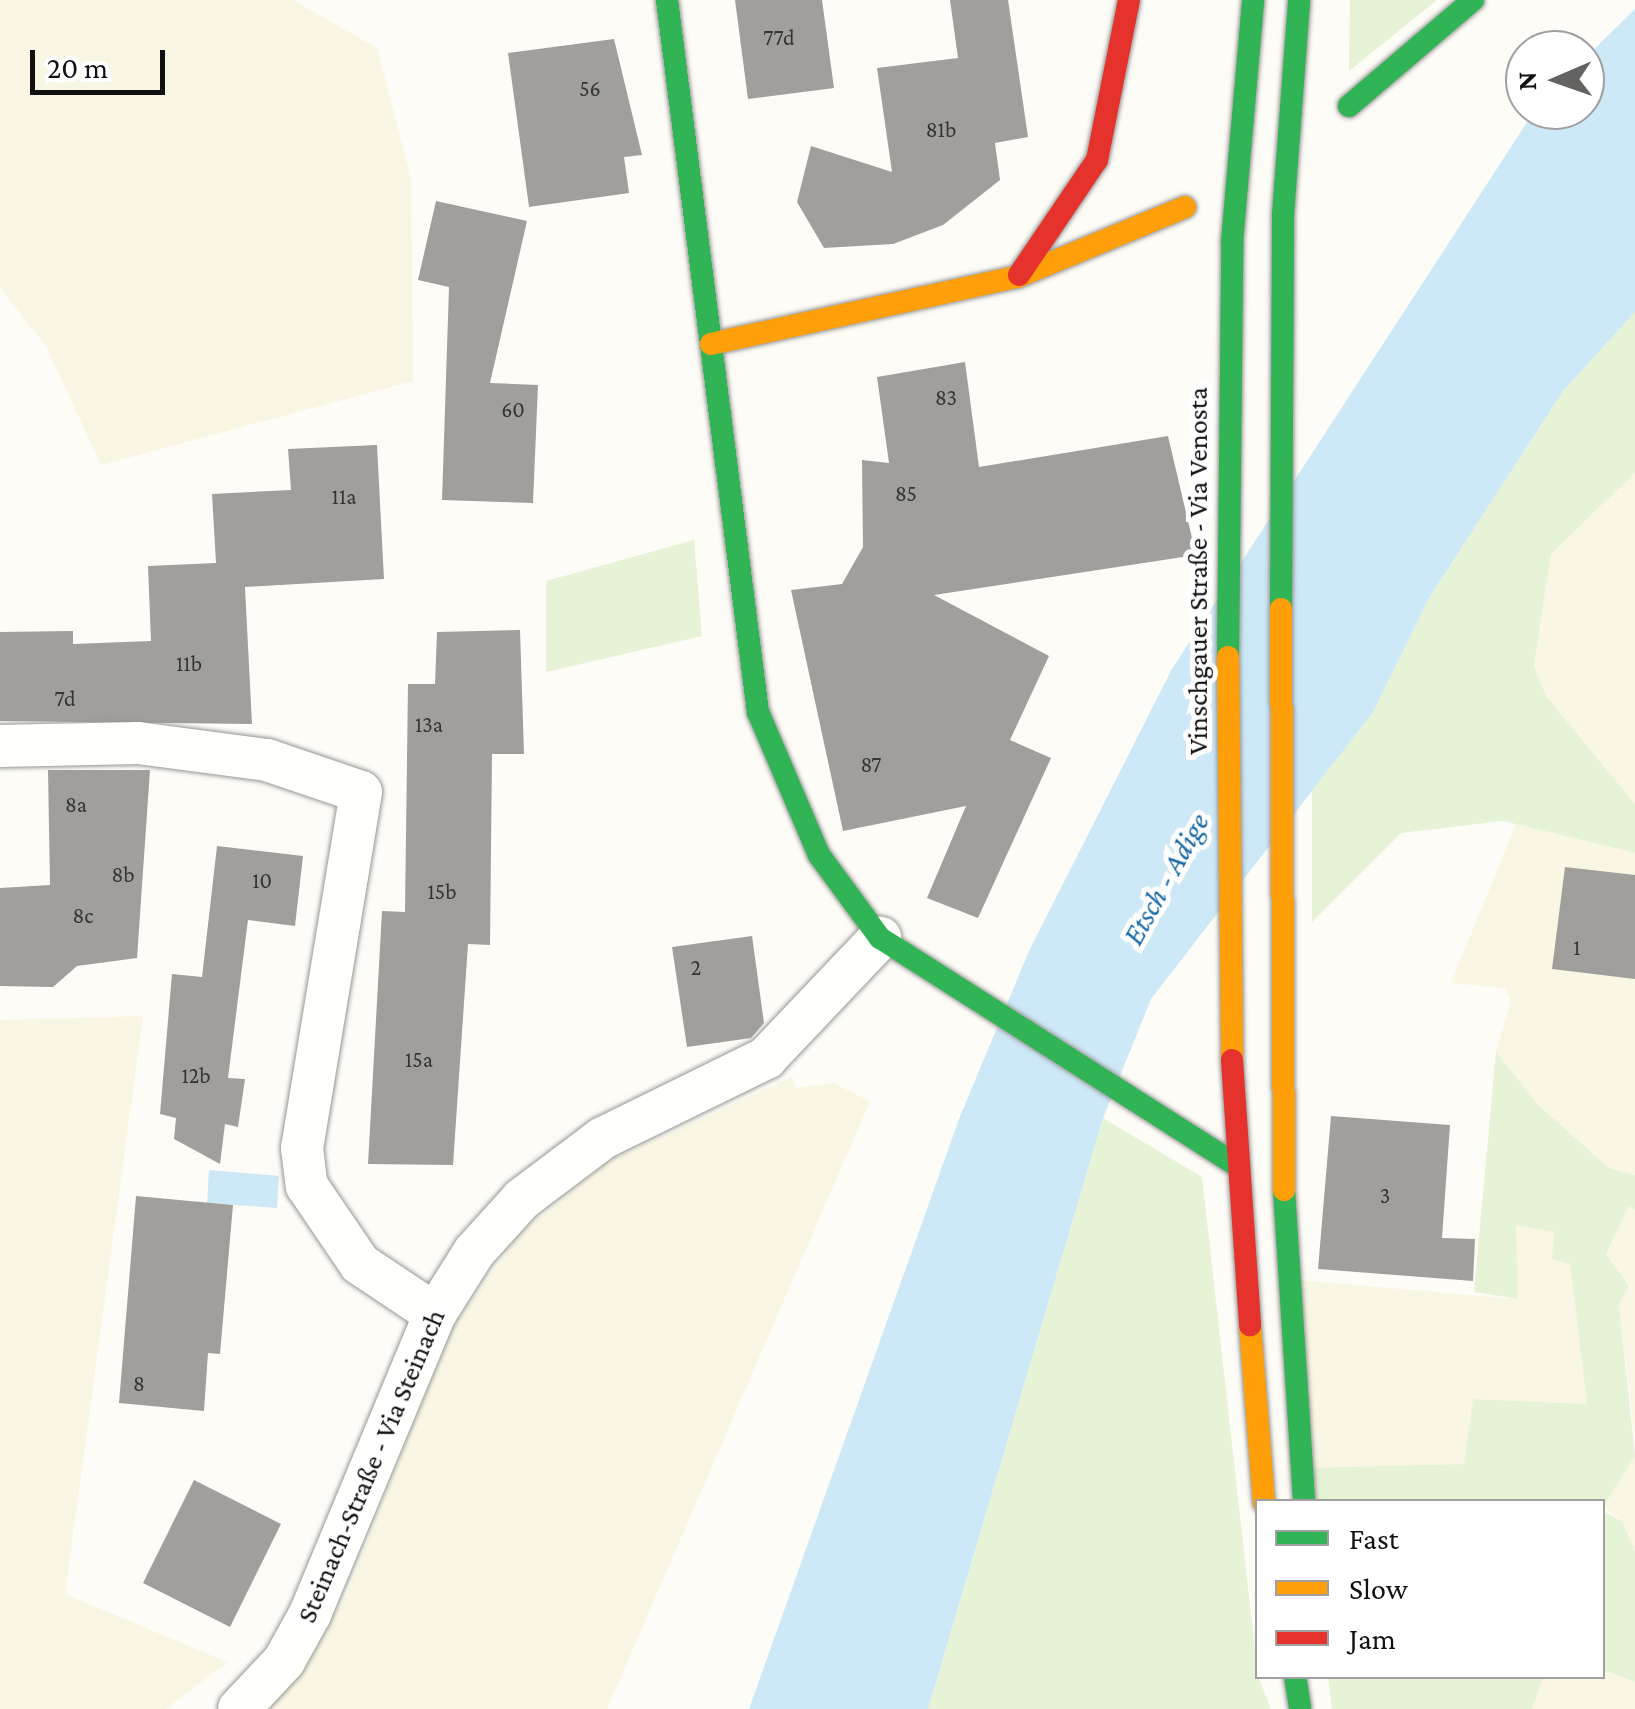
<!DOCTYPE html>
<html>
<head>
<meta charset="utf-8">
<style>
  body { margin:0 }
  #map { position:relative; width:1635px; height:1709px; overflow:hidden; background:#fdfcf7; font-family:"Crimson Pro",serif }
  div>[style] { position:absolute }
  .farmland>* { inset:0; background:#f9f7e4 }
  .green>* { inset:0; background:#e7f3d7 }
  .water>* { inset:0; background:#cde8f7 }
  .building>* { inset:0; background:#a19f9c }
  .roads { filter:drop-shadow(0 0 2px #979795) drop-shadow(0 0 2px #979795) }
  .street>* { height:42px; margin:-21px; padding:0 21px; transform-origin:21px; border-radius:21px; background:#fffffe }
  .fast>* { height:22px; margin:-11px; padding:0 11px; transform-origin:11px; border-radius:11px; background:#30b455 }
  .slow>* { height:22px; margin:-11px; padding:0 11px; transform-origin:11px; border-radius:11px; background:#ff9f0a }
  .jam>* { height:22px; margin:-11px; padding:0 11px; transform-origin:11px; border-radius:11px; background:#e5322d }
  span { translate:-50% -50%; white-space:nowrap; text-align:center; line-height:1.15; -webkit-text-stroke:10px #fff; paint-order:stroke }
  .number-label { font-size:22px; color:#353434 }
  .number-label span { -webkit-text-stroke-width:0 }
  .street-label { font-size:28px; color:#111 }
  .water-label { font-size:30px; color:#1768a6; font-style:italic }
  .legend { position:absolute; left:1255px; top:1499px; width:350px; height:180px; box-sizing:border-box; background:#fff; border:2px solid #a0a0a0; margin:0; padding:12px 18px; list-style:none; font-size:30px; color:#111 }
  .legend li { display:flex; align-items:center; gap:20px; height:50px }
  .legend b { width:50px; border:2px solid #a0a0a0 }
  .north { position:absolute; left:1505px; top:30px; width:100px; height:100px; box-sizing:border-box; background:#fff; border:2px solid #a0a0a0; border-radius:50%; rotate:268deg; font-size:28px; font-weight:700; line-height:40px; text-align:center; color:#111 }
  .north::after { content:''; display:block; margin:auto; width:35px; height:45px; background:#646362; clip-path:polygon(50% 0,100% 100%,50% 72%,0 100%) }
  .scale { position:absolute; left:30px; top:50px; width:135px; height:45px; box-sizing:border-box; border:5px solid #111; border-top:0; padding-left:12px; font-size:30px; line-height:35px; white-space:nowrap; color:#111; -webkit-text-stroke:8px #fff; paint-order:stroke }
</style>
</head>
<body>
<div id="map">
  <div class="farmland">
    <div style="clip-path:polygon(0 0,293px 0,377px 48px,411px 178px,413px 381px,101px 465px,46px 346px,0 288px)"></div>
    <div style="clip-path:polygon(1635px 473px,1635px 804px,1546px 696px,1534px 666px,1551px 554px)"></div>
    <div style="clip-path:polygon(1516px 824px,1635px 853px,1635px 1175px,1609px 1168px,1536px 1103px,1496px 1051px,1511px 1001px,1505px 988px,1451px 983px)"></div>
    <div style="clip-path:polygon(143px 1016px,65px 1594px,227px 1662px,166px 1709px,0 1709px,0 1020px)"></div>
    <div style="clip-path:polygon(792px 1077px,796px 1088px,833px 1083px,870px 1101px,607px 1709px,270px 1709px,346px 1596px,450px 1332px,519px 1235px,607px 1162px)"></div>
    <div style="clip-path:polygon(1629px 1206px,1635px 1210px,1635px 1439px,1619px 1304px,1629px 1286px,1606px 1254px)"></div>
    <div style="clip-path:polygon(1516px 1224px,1554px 1232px,1570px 1264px,1587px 1404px,1473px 1399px,1465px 1464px,1300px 1468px,1286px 1279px,1517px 1299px)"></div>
    <div style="clip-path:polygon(1635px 1456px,1635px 1551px,1622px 1521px,1602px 1507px)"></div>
    <div style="clip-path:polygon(1603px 1670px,1635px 1682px,1635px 1709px,1532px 1709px,1543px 1677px)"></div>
  </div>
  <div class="green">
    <div style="clip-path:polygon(1350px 0,1437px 0,1349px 71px)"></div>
    <div style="clip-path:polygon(1635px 312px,1635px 473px,1551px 554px,1534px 666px,1546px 696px,1635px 804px,1635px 853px,1503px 821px,1401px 833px,1312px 922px,1312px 790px,1373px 712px,1429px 598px,1563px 391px)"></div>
    <div style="clip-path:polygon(694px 540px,702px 636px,546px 672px,546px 581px)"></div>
    <div style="clip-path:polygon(1496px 1051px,1536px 1103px,1609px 1168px,1635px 1175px,1635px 1210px,1629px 1206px,1606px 1254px,1629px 1286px,1619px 1304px,1635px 1456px,1603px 1507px,1304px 1501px,1300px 1468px,1464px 1464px,1473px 1399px,1587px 1404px,1570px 1264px,1552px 1259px,1554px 1232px,1516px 1225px,1518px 1299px,1474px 1292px)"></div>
    <div style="clip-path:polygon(1103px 1118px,1202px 1177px,1258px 1676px,1271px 1709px,928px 1709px)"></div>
    <div style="clip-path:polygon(1603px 1511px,1622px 1521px,1635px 1551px,1635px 1682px,1603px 1670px)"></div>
    <div style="clip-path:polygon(1328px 1677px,1328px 1676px,1543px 1677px,1532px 1709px,1332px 1709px)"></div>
  </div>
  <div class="water">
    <div style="clip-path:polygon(1635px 9px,1635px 312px,1563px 391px,1429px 598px,1373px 712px,1151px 999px,1103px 1118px,928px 1709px,749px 1709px,959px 1119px,1029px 951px,1172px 669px,1535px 110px,1585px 110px,1585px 58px)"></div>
    <div style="clip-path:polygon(209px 1170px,279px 1176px,277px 1208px,207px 1203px)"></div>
  </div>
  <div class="building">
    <div style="clip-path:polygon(735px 0,822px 0,834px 88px,748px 99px)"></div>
    <div style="clip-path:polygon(950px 0,1008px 0,1028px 137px,995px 143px,1000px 180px,943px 225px,893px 244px,824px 248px,797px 202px,811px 146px,892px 172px,877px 68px,958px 58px)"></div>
    <div style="clip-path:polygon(614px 39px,642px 155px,624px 157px,629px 193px,529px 207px,508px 53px)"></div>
    <div style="clip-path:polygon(436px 201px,527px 221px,490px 383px,538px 385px,533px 503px,442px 500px,449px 287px,418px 280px)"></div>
    <div style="clip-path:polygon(965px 362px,979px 467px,1168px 436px,1196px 555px,934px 595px,1049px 656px,1010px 740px,1051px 758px,978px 918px,927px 898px,966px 806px,843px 831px,791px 590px,842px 584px,863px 547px,862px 460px,889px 463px,877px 377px)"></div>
    <div style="clip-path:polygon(377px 445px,384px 579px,245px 587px,252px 724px,0 721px,0 632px,73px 631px,73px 644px,151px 641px,148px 566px,216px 563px,212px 494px,291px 490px,288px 449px)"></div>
    <div style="clip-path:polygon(520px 630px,524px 754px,492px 754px,490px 945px,468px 944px,453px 1165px,368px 1164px,382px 911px,405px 912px,408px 684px,435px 684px,437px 632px)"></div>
    <div style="clip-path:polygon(48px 770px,150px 770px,137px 958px,77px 966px,53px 987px,0 986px,0 888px,50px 885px)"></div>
    <div style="clip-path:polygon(217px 846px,303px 856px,295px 926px,248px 920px,228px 1078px,245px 1079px,238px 1127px,225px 1124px,220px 1164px,174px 1139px,176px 1118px,160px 1114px,172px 974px,202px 977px)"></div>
    <div style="clip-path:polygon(1565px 867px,1635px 875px,1635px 979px,1552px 969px)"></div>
    <div style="clip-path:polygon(752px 936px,764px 1023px,751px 1038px,687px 1047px,672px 947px)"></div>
    <div style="clip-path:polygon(1331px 1116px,1450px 1125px,1442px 1238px,1475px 1239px,1473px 1281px,1318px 1269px)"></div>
    <div style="clip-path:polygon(136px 1196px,233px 1205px,220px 1354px,208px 1353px,204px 1411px,119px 1403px)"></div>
    <div style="clip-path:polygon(194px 1480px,281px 1524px,230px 1627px,143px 1583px)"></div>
  </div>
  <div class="roads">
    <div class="street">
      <div style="left:0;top:746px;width:138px;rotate:-1.2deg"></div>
      <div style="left:138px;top:743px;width:130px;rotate:7.5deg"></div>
      <div style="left:267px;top:760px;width:99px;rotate:18.8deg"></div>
      <div style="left:361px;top:792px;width:361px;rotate:99.4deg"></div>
      <div style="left:302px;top:1148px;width:38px;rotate:83deg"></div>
      <div style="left:307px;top:1186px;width:94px;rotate:55.8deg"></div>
      <div style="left:360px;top:1264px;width:90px;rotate:33.7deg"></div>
      <div style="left:239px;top:1709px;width:66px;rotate:-46.8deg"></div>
      <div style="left:284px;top:1661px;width:54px;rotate:-61deg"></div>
      <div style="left:310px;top:1614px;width:325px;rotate:-67.4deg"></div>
      <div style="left:435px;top:1314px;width:73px;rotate:-57.8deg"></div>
      <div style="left:474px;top:1252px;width:72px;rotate:-47.8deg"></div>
      <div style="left:522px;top:1199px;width:101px;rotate:-37deg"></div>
      <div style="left:603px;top:1138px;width:182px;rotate:-26.1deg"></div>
      <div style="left:766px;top:1058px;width:166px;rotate:-46.5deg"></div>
    </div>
    <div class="fast">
      <div style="left:667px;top:0;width:718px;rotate:82.72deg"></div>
      <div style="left:758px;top:712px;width:155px;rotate:66.9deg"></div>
      <div style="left:819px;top:855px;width:103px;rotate:53.7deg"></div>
      <div style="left:1349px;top:106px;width:163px;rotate:-40.5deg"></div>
      <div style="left:1281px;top:609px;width:394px;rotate:-89.7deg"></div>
      <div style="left:1283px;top:215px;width:216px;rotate:-85.7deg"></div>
      <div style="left:1228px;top:657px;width:415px;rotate:-89.4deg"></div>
      <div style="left:1232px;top:242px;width:243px;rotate:-85deg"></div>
      <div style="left:880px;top:938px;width:421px;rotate:32.5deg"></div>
      <div style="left:1284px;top:1190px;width:313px;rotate:86.3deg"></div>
      <div style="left:1295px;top:1676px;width:33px;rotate:81deg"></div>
    </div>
    <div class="slow">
      <div style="left:711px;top:344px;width:313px;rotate:-12.4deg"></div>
      <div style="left:1017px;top:277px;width:182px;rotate:-22.6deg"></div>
      <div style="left:1281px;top:609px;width:581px;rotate:89.7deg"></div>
      <div style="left:1228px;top:657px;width:403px;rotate:89.4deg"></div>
      <div style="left:1250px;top:1325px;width:178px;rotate:85.5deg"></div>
    </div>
    <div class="jam">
      <div style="left:1019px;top:275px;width:139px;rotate:-55.9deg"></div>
      <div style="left:1097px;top:160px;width:163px;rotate:-78.7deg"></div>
      <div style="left:1232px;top:1060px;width:266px;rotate:86.1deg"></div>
    </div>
  </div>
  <div class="number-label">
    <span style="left:779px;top:38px">77d</span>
    <span style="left:590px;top:89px">56</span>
    <span style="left:941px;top:130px">81b</span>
    <span style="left:946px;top:398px">83</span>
    <span style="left:513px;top:410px">60</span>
    <span style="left:906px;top:494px">85</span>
    <span style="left:344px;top:497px">11a</span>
    <span style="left:189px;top:664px">11b</span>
    <span style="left:65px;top:699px">7d</span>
    <span style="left:429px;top:725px">13a</span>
    <span style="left:871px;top:765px">87</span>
    <span style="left:76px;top:805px">8a</span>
    <span style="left:123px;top:875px">8b</span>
    <span style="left:262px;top:881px">10</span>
    <span style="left:442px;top:892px">15b</span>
    <span style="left:83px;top:916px">8c</span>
    <span style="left:1577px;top:948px">1</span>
    <span style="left:696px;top:968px">2</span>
    <span style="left:419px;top:1060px">15a</span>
    <span style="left:196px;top:1076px">12b</span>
    <span style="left:1385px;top:1196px">3</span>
    <span style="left:139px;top:1384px">8</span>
  </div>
  <div class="street-label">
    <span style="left:1198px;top:571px;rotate:-90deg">Vinschgauer Straße - Via Venosta</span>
    <span style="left:371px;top:1466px;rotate:-67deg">Steinach-Straße - Via Steinach</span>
  </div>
  <div class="water-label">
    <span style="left:1166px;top:879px;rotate:-61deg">Etsch - Adige</span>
  </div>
  <ul class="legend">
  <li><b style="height:12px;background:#30b455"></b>Fast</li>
  <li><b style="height:12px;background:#ff9f0a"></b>Slow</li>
  <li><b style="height:12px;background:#e5322d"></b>Jam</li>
  </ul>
  <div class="north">N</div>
  <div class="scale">20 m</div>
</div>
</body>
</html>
